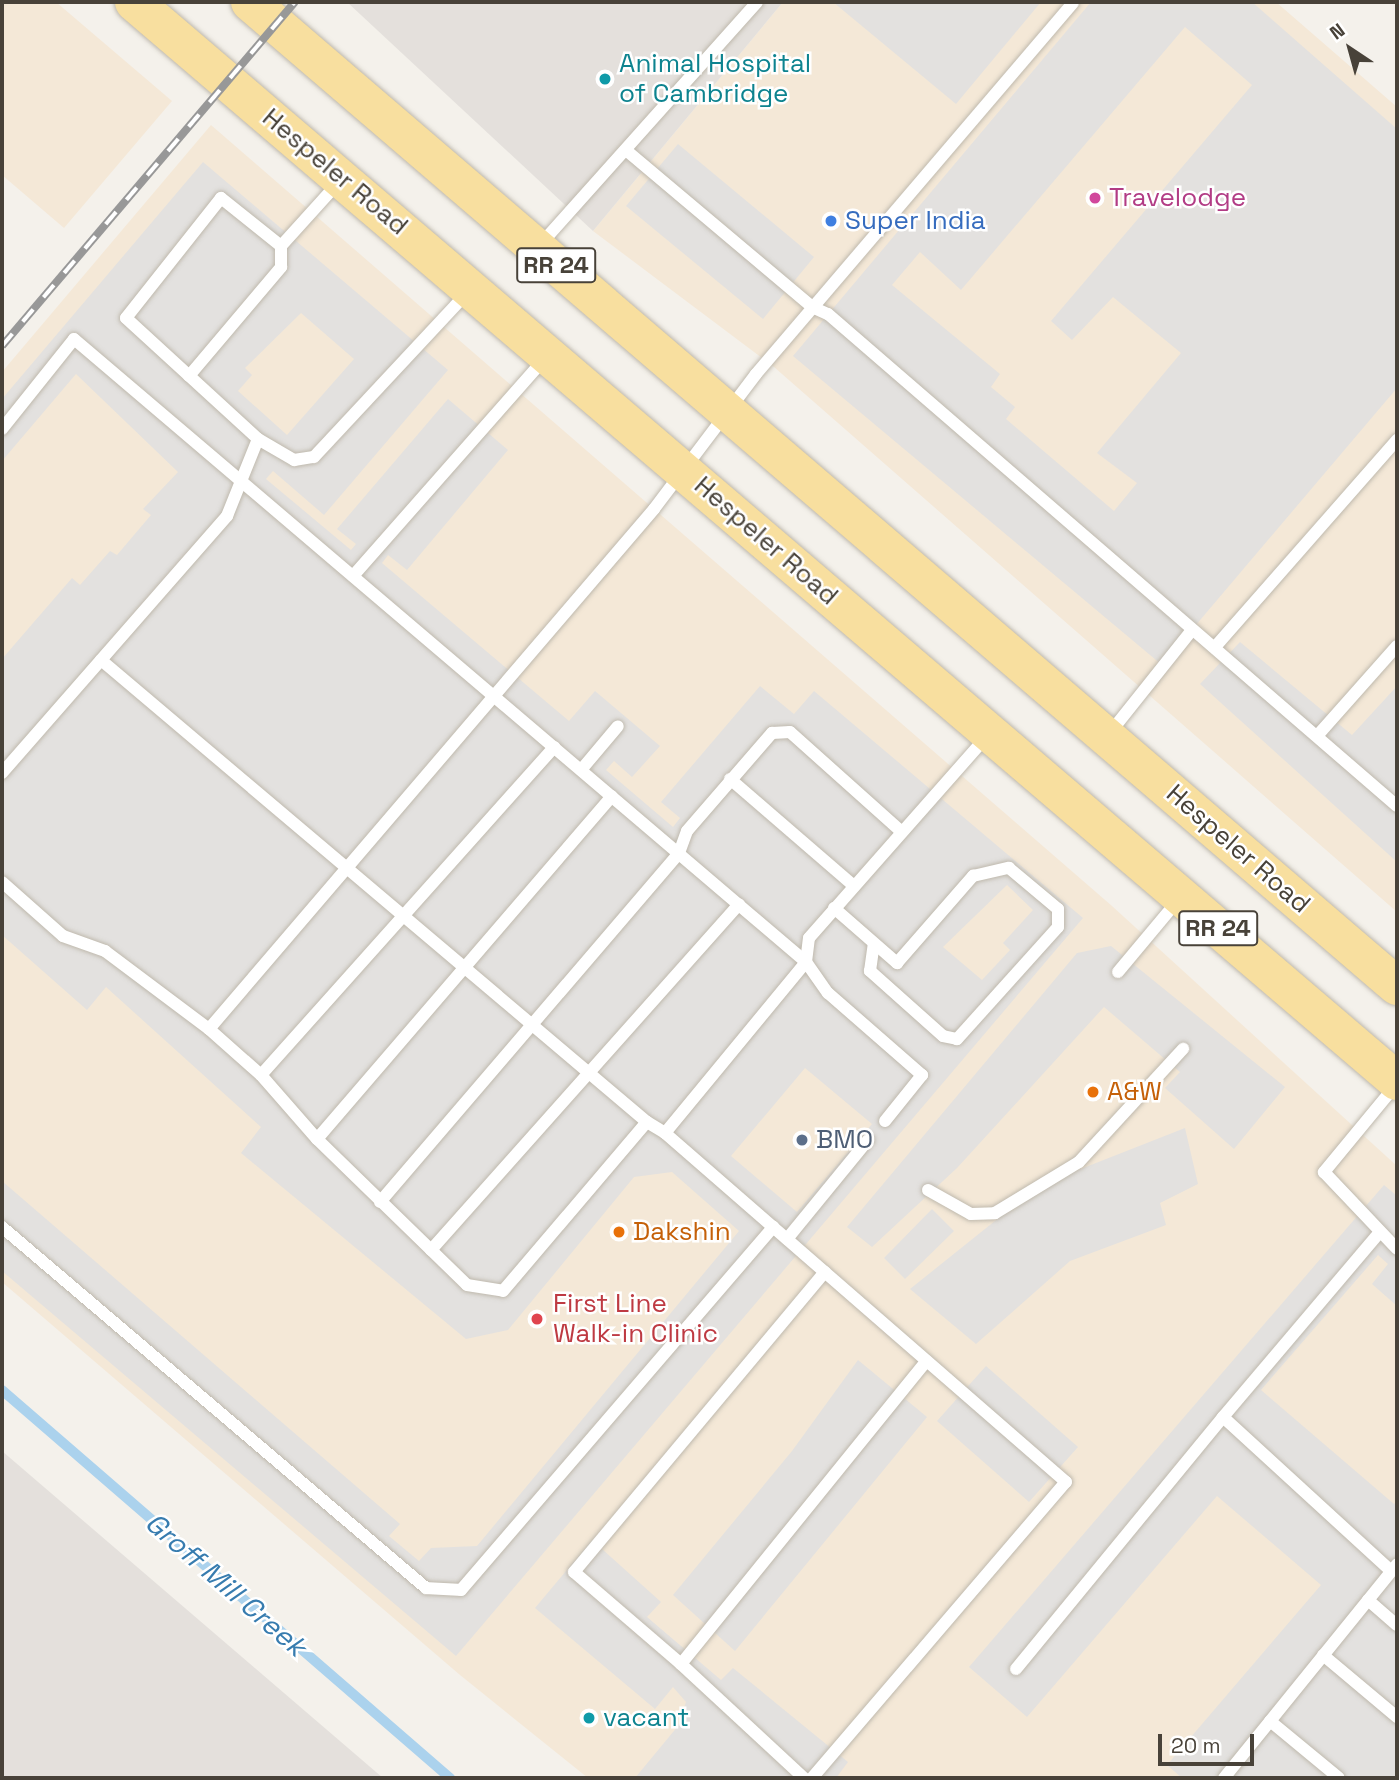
<!DOCTYPE html>
<html>
<head>
<meta charset="utf-8">
<style>
  body { margin:0 }
  #map { position:relative; width:1399px; height:1780px; overflow:hidden; background:#f4f1eb; font-family:"Space Grotesk",sans-serif }
  div>[style] { position:absolute }
  .commercial>* { inset:0; background:#f4e8d7 }
  .industrial>* { inset:0; background:#e4e0dc }
  .parking>* { inset:0; background:#e3e1df }
  .stream>* { height:10px; margin:-5px; padding:0 5px; transform-origin:5px; border-radius:5px; background:#abd2ed }
  .roads { filter:drop-shadow(0 0 2px #bfb9ad) drop-shadow(0 0 2px #bfb9ad) }
  .lane>* { height:12px; margin:-6px; padding:0 6px; transform-origin:6px; border-radius:6px; background:#fff }
  .primary>* { height:38px; margin:-19px; padding:0 19px; transform-origin:19px; border-radius:19px; background:#f8df9f }
  .rail>* { height:8px; margin-top:-4px; transform-origin:0; background:repeating-linear-gradient(90deg,#fff 0 16px,#989898 0 32px); box-sizing:border-box; border-block:2px solid #989898 }
  .dots>* { width:19px; height:19px; translate:-50% -50%; box-sizing:border-box; border:4px solid #fff; border-radius:50% }
  span { translate:-50% -50%; white-space:nowrap; text-align:center; line-height:1.15; -webkit-text-stroke:5px #fff; paint-order:stroke }
  .shield-label span { padding:2px 5px; background:#fff; border:2px solid; border-radius:5px; -webkit-text-stroke-width:0 }
  .shield-label { font-size:24px; color:#484239; font-weight:700 }
  .culture-label { font-size:26px; color:#0d838f }
  .left { translate:0 -50%; text-align:left }
  .street-label { font-size:26px; color:#484239 }
  .hotel-label { font-size:26px; color:#b23c85 }
  .shop-label { font-size:26px; color:#366cbe }
  .food-label { font-size:26px; color:#c56008 }
  .service-label { font-size:26px; color:#4e5e75 }
  .health-label { font-size:26px; color:#be3a42 }
  .water-label { font-size:28px; color:#377caf; font-style:italic }
  .frame { position:absolute; inset:0; border:4px solid #484239; pointer-events:none }
  .north { position:absolute; left:1315px; top:14px; width:70px; height:70px; -webkit-text-stroke:5px #fff; paint-order:stroke; rotate:324deg; font-size:19px; font-weight:700; line-height:28px; text-align:center; color:#484239 }
  .north::after { content:''; display:block; margin:auto; width:24px; height:32px; background:#484239; clip-path:polygon(50% 0,100% 100%,50% 72%,0 100%) }
  .scale { position:absolute; left:1158px; top:1734px; width:96px; height:32px; box-sizing:border-box; border:4px solid #484239; border-top:0; padding-left:9px; font-size:21px; line-height:24px; white-space:nowrap; color:#484239; -webkit-text-stroke:5px #fff; paint-order:stroke }
</style>
</head>
<body>
<div id="map">
  <div class="commercial">
    <div style="clip-path:polygon(2px 2px,56px 2px,172px 101px,64px 228px,2px 175px)"></div>
    <div style="clip-path:polygon(783px 2px,1276px 2px,1397px 107px,1397px 912px,774px 367px,593px 231px)"></div>
    <div style="clip-path:polygon(211px 125px,1112px 906px,1397px 1166px,1397px 1778px,588px 1778px,460px 1675px,2px 1282px,2px 372px)"></div>
  </div>
  <div class="industrial">
    <div style="clip-path:polygon(347px 2px,783px 2px,593px 231px)"></div>
    <div style="clip-path:polygon(2px 1451px,383px 1778px,2px 1778px)"></div>
  </div>
  <div class="parking">
    <div style="clip-path:polygon(833px 2px,1041px 2px,956px 104px)"></div>
    <div style="clip-path:polygon(evenodd,1091px 2px,1252px 2px,1397px 129px,1397px 388px,1162px 665px,793px 356px,1091px 2px,1185px 27px,1252px 85px,1051px 321px,1072px 340px,1113px 297px,1181px 353px,1097px 453px,1137px 483px,1114px 511px,1006px 419px,1015px 407px,991px 387px,1000px 374px,892px 285px,920px 252px,961px 290px,1185px 27px)"></div>
    <div style="clip-path:polygon(678px 144px,814px 257px,763px 319px,626px 206px)"></div>
    <div style="clip-path:polygon(evenodd,203px 162px,448px 370px,324px 515px,273px 471px,266px 479px,351px 550px,356px 544px,337px 529px,448px 399px,508px 450px,407px 570px,388px 555px,382px 563px,569px 721px,595px 691px,660px 746px,632px 777px,614px 761px,606px 770px,673px 827px,680px 818px,661px 802px,760px 686px,794px 714px,814px 691px,1083px 918px,456px 1656px,2px 1271px,2px 1181px,400px 1524px,389px 1536px,419px 1561px,431px 1548px,477px 1546px,739px 1231px,672px 1172px,634px 1177px,508px 1330px,466px 1339px,241px 1153px,261px 1127px,106px 987px,87px 1010px,2px 935px,2px 659px,72px 578px,80px 585px,110px 551px,117px 555px,151px 515px,143px 509px,178px 472px,76px 374px,2px 461px,2px 399px,203px 162px,301px 313px,354px 359px,287px 435px,238px 391px,252px 375px,245px 368px,301px 313px,203px 162px,1007px 885px,1033px 910px,1003px 943px,1010px 950px,982px 980px,943px 947px,1007px 885px,203px 162px,805px 1068px,872px 1124px,797px 1212px,731px 1156px,805px 1068px)"></div>
    <div style="clip-path:polygon(1240px 642px,1352px 735px,1397px 686px,1397px 862px,1200px 684px)"></div>
    <div style="clip-path:polygon(1111px 946px,1285px 1087px,1234px 1149px,1165px 1088px,1180px 1072px,1104px 1007px,957px 1168px,872px 1247px,847px 1227px,1077px 953px)"></div>
    <div style="clip-path:polygon(1185px 1128px,1198px 1184px,1160px 1203px,1166px 1225px,1070px 1261px,976px 1344px,910px 1289px,1040px 1185px)"></div>
    <div style="clip-path:polygon(1384px 1185px,1397px 1196px,1397px 1306px,1372px 1284px,1388px 1264px,1378px 1255px,1261px 1390px,1394px 1504px,1397px 1501px,1397px 1778px,1182px 1778px,1167px 1765px,1321px 1585px,1217px 1496px,1027px 1717px,969px 1667px)"></div>
    <div style="clip-path:polygon(932px 1209px,954px 1231px,905px 1279px,884px 1258px)"></div>
    <div style="clip-path:polygon(858px 1360px,927px 1417px,735px 1651px,673px 1595px,792px 1451px)"></div>
    <div style="clip-path:polygon(986px 1366px,1078px 1447px,1029px 1502px,937px 1421px)"></div>
    <div style="clip-path:polygon(592px 1540px,661px 1602px,647px 1617px,721px 1680px,733px 1668px,848px 1762px,836px 1778px,635px 1778px,678px 1726px,686px 1702px,673px 1687px,655px 1709px,535px 1608px)"></div>
  </div>
  <div class="stream">
    <div style="left:2px;top:1390px;width:593px;rotate:40.89deg"></div>
  </div>
  <div class="roads">
    <div class="lane">
      <div style="left:627px;top:151px;width:242px;rotate:40.1deg"></div>
      <div style="left:812px;top:307px;width:17px;rotate:24deg"></div>
      <div style="left:828px;top:314px;width:752px;rotate:40.85deg"></div>
      <div style="left:281px;top:246px;width:77px;rotate:-141.3deg"></div>
      <div style="left:221px;top:198px;width:153px;rotate:128.4deg"></div>
      <div style="left:126px;top:318px;width:179px;rotate:42.5deg"></div>
      <div style="left:258px;top:439px;width:42px;rotate:30.3deg"></div>
      <div style="left:294px;top:460px;width:20px;rotate:-9deg"></div>
      <div style="left:314px;top:457px;width:226px;rotate:-47deg"></div>
      <div style="left:539px;top:246px;width:327px;rotate:-48.2deg"></div>
      <div style="left:189px;top:376px;width:143px;rotate:-49.8deg"></div>
      <div style="left:281px;top:267px;width:21px;rotate:-90deg"></div>
      <div style="left:281px;top:246px;width:85px;rotate:-47.9deg"></div>
      <div style="left:2px;top:429px;width:115px;rotate:-51.3deg"></div>
      <div style="left:74px;top:339px;width:961px;rotate:40.4deg"></div>
      <div style="left:806px;top:962px;width:38px;rotate:55deg"></div>
      <div style="left:828px;top:993px;width:125px;rotate:41.1deg"></div>
      <div style="left:922px;top:1075px;width:59px;rotate:128.8deg"></div>
      <div style="left:353px;top:576px;width:292px;rotate:-48.6deg"></div>
      <div style="left:1215px;top:647px;width:276px;rotate:-48.7deg"></div>
      <div style="left:101px;top:660px;width:715px;rotate:40.24deg"></div>
      <div style="left:1109px;top:734px;width:133px;rotate:-51.4deg"></div>
      <div style="left:1317px;top:736px;width:120px;rotate:-48.4deg"></div>
      <div style="left:581px;top:770px;width:57px;rotate:-49.9deg"></div>
      <div style="left:2px;top:773px;width:342px;rotate:-48.8deg"></div>
      <div style="left:227px;top:516px;width:83px;rotate:-68.1deg"></div>
      <div style="left:730px;top:779px;width:162px;rotate:40.8deg"></div>
      <div style="left:2px;top:882px;width:81px;rotate:41.5deg"></div>
      <div style="left:63px;top:936px;width:45px;rotate:19.7deg"></div>
      <div style="left:105px;top:951px;width:130px;rotate:36.9deg"></div>
      <div style="left:209px;top:1029px;width:69px;rotate:41.5deg"></div>
      <div style="left:261px;top:1075px;width:85px;rotate:48.8deg"></div>
      <div style="left:317px;top:1139px;width:209px;rotate:44.2deg"></div>
      <div style="left:467px;top:1285px;width:36px;rotate:9deg"></div>
      <div style="left:503px;top:1291px;width:222px;rotate:-49.6deg"></div>
      <div style="left:647px;top:1122px;width:21px;rotate:31deg"></div>
      <div style="left:834px;top:908px;width:84px;rotate:41.1deg"></div>
      <div style="left:897px;top:963px;width:116px;rotate:-48.9deg"></div>
      <div style="left:973px;top:876px;width:37px;rotate:-13deg"></div>
      <div style="left:1009px;top:868px;width:64px;rotate:39.9deg"></div>
      <div style="left:1058px;top:909px;width:18px;rotate:90deg"></div>
      <div style="left:1058px;top:927px;width:151px;rotate:132deg"></div>
      <div style="left:957px;top:1039px;width:14px;rotate:-168deg"></div>
      <div style="left:943px;top:1036px;width:98px;rotate:-138.3deg"></div>
      <div style="left:870px;top:971px;width:27px;rotate:-82deg"></div>
      <div style="left:1118px;top:972px;width:95px;rotate:-50.1deg"></div>
      <div style="left:209px;top:1029px;width:684px;rotate:-49.44deg"></div>
      <div style="left:654px;top:509px;width:169px;rotate:-52.9deg"></div>
      <div style="left:756px;top:374px;width:488px;rotate:-49.5deg"></div>
      <div style="left:261px;top:1075px;width:440px;rotate:-48.2deg"></div>
      <div style="left:1395px;top:1086px;width:112px;rotate:129.5deg"></div>
      <div style="left:1324px;top:1172px;width:106px;rotate:46.5deg"></div>
      <div style="left:317px;top:1139px;width:452px;rotate:-49.3deg"></div>
      <div style="left:928px;top:1190px;width:49px;rotate:29.2deg"></div>
      <div style="left:971px;top:1214px;width:24px;rotate:-2deg"></div>
      <div style="left:995px;top:1213px;width:98px;rotate:-31.3deg"></div>
      <div style="left:1079px;top:1162px;width:154px;rotate:-47.4deg"></div>
      <div style="left:380px;top:1202px;width:460px;rotate:-49.4deg"></div>
      <div style="left:679px;top:853px;width:23px;rotate:-70deg"></div>
      <div style="left:687px;top:831px;width:130px;rotate:-49.1deg"></div>
      <div style="left:772px;top:733px;width:18px;rotate:-3deg"></div>
      <div style="left:790px;top:732px;width:150px;rotate:41.8deg"></div>
      <div style="left:2px;top:1227px;width:557px;rotate:40.41deg"></div>
      <div style="left:426px;top:1588px;width:35px;rotate:3deg"></div>
      <div style="left:461px;top:1590px;width:479px;rotate:-49.3deg"></div>
      <div style="left:787px;top:1239px;width:128px;rotate:-50.7deg"></div>
      <div style="left:431px;top:1250px;width:463px;rotate:-48.3deg"></div>
      <div style="left:1223px;top:1417px;width:241px;rotate:-49.7deg"></div>
      <div style="left:1368px;top:1600px;width:38px;rotate:41deg"></div>
      <div style="left:1323px;top:1655px;width:97px;rotate:40deg"></div>
      <div style="left:681px;top:1664px;width:141px;rotate:-139.3deg"></div>
      <div style="left:574px;top:1572px;width:391px;rotate:-50.1deg"></div>
      <div style="left:1016px;top:1669px;width:326px;rotate:-50.6deg"></div>
      <div style="left:1223px;top:1417px;width:228px;rotate:42.5deg"></div>
      <div style="left:1270px;top:1721px;width:89px;rotate:39.6deg"></div>
      <div style="left:804px;top:1778px;width:168px;rotate:-137.2deg"></div>
      <div style="left:681px;top:1664px;width:390px;rotate:-51deg"></div>
      <div style="left:812px;top:1778px;width:390px;rotate:-49.4deg"></div>
      <div style="left:1066px;top:1482px;width:532px;rotate:-138.97deg"></div>
      <div style="left:665px;top:1133px;width:222px;rotate:-50.5deg"></div>
      <div style="left:806px;top:962px;width:24px;rotate:-83deg"></div>
      <div style="left:809px;top:938px;width:269px;rotate:-48.6deg"></div>
      <div style="left:1224px;top:1778px;width:275px;rotate:-51deg"></div>
    </div>
    <div class="primary">
      <div style="left:134px;top:2px;width:1661px;rotate:40.51deg"></div>
      <div style="left:250px;top:2px;width:1511px;rotate:40.63deg"></div>
    </div>
  </div>
  <div class="rail">
    <div style="left:2px;top:346px;width:452px;rotate:-49.6deg"></div>
  </div>
  <div class="dots">
    <div style="left:605px;top:79px;background:#0f9aa8"></div>
    <div style="left:1095px;top:198px;background:#d1479c"></div>
    <div style="left:831px;top:221px;background:#3f7fe0"></div>
    <div style="left:1093px;top:1092px;background:#e8710a"></div>
    <div style="left:802px;top:1140px;background:#5c6f8a"></div>
    <div style="left:619px;top:1232px;background:#e8710a"></div>
    <div style="left:537px;top:1319px;background:#e0444e"></div>
    <div style="left:589px;top:1718px;background:#0f9aa8"></div>
  </div>
  <div class="shield-label">
    <span style="left:556px;top:265px">RR 24</span>
    <span style="left:1218px;top:928px">RR 24</span>
  </div>
  <div class="culture-label">
    <span class="left" style="left:619px;top:79px">Animal Hospital<br>of Cambridge</span>
    <span class="left" style="left:603px;top:1718px">vacant</span>
  </div>
  <div class="street-label">
    <span style="left:335px;top:172px;rotate:40deg">Hespeler Road</span>
    <span style="left:766px;top:541px;rotate:41deg">Hespeler Road</span>
    <span style="left:1238px;top:849px;rotate:41deg">Hespeler Road</span>
  </div>
  <div class="hotel-label">
    <span class="left" style="left:1109px;top:198px">Travelodge</span>
  </div>
  <div class="shop-label">
    <span class="left" style="left:845px;top:221px">Super India</span>
  </div>
  <div class="food-label">
    <span class="left" style="left:1107px;top:1092px">A&amp;W</span>
    <span class="left" style="left:633px;top:1232px">Dakshin</span>
  </div>
  <div class="service-label">
    <span class="left" style="left:816px;top:1140px">BMO</span>
  </div>
  <div class="health-label">
    <span class="left" style="left:553px;top:1319px">First Line<br>Walk-in Clinic</span>
  </div>
  <div class="water-label">
    <span style="left:226px;top:1584px;rotate:41deg">Groff Mill Creek</span>
  </div>
  <div class="frame"></div>
  <div class="north">N</div>
  <div class="scale">20 m</div>
</div>
</body>
</html>
